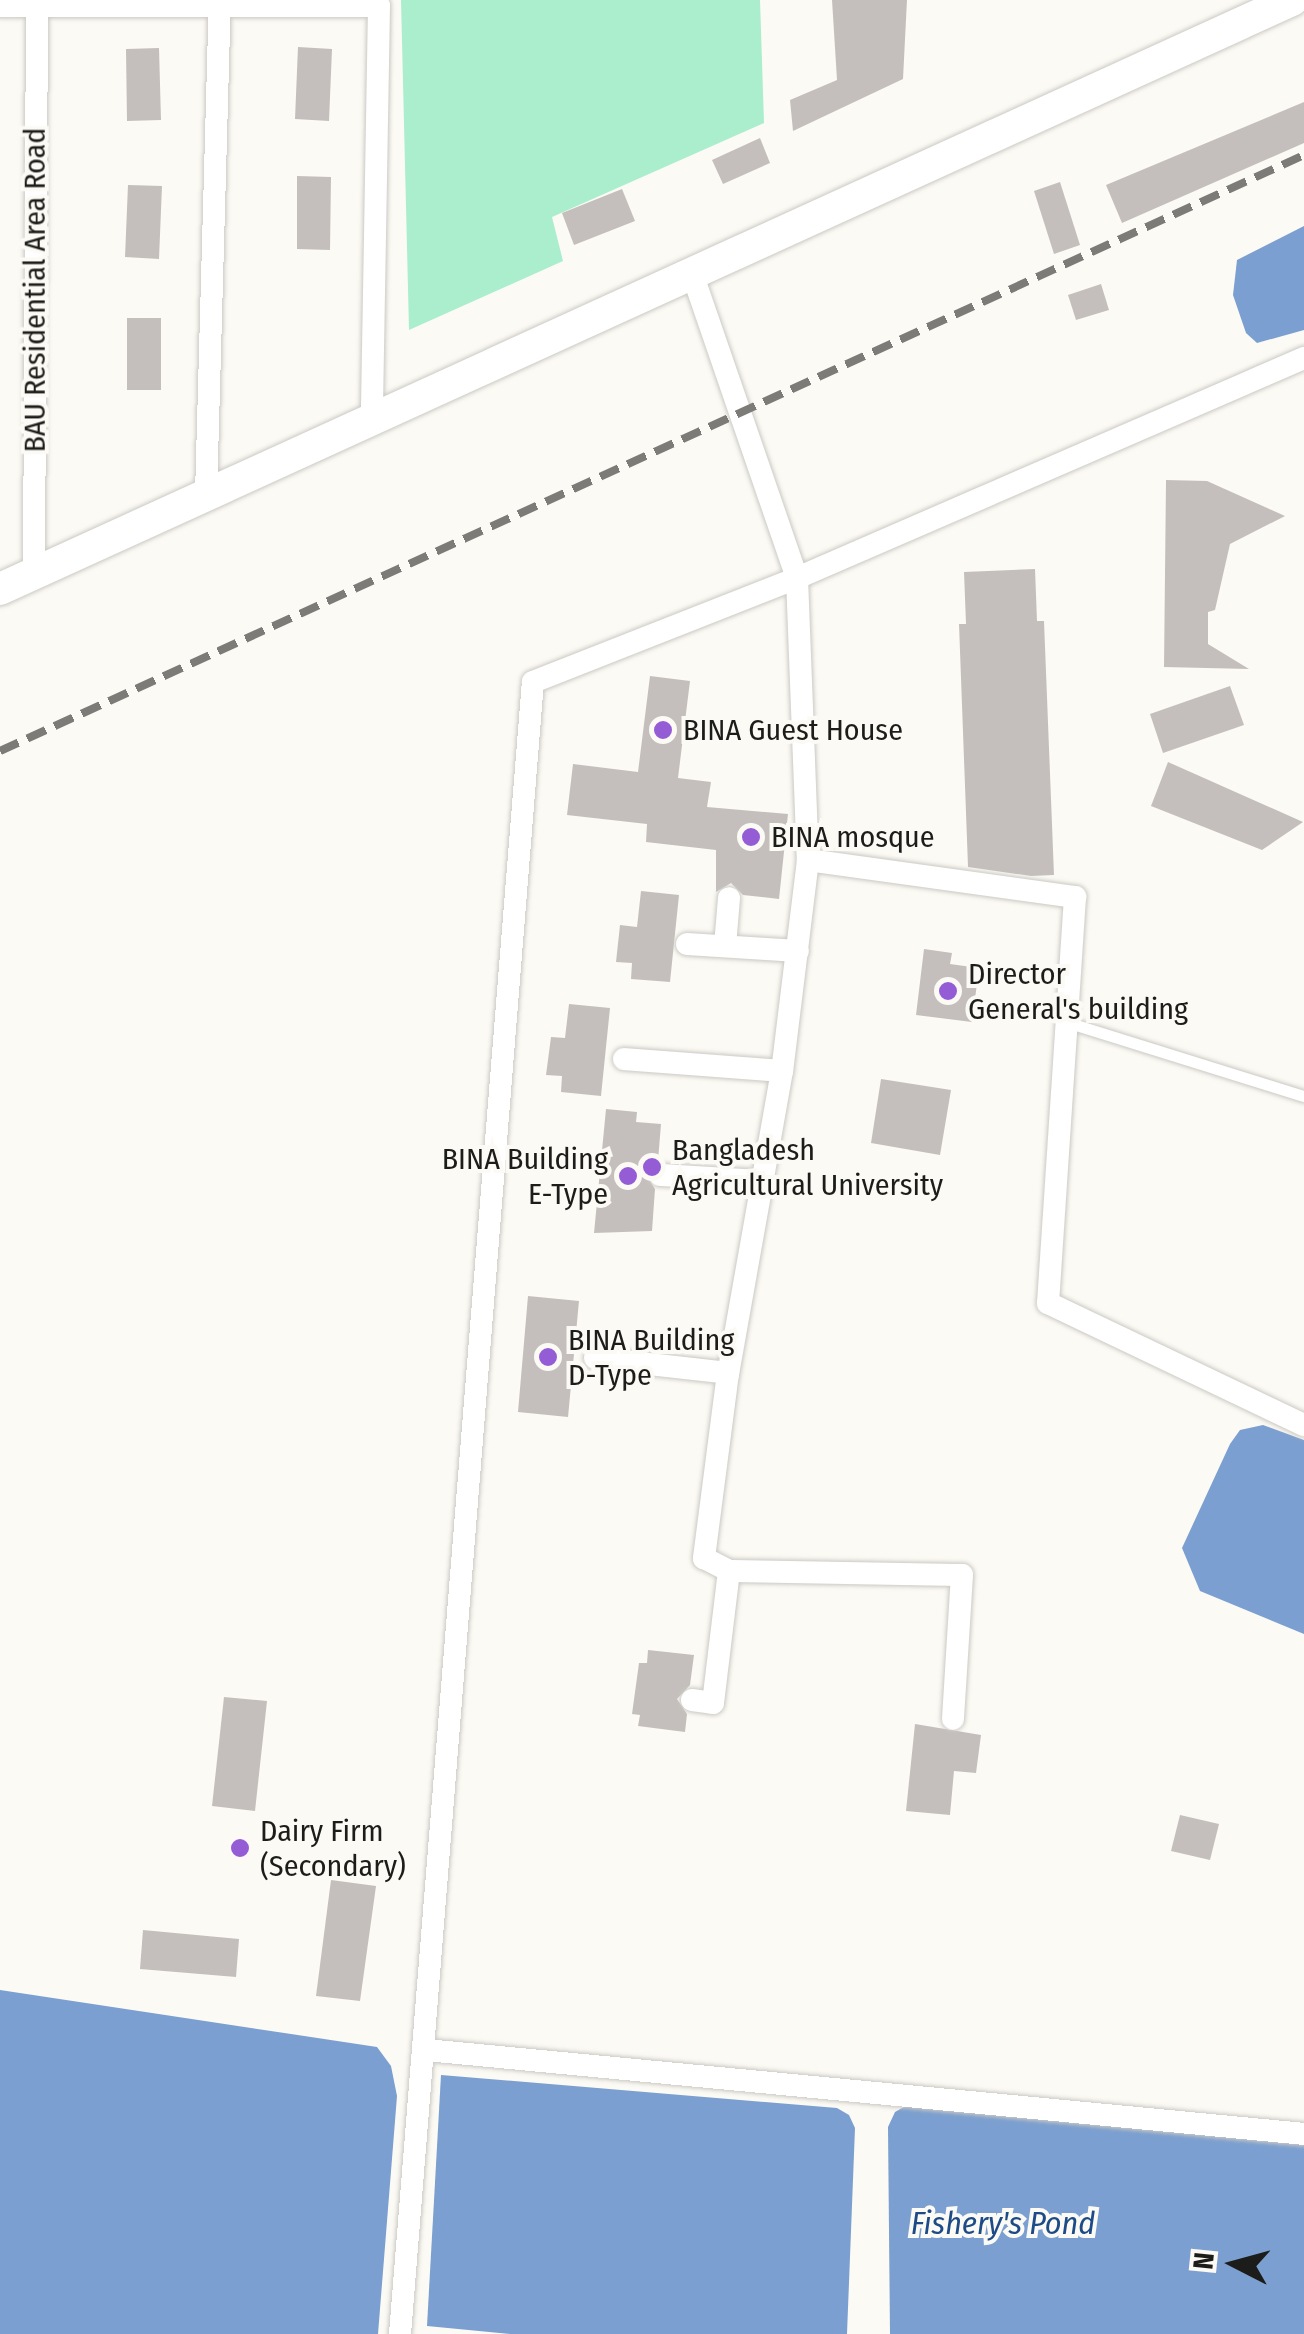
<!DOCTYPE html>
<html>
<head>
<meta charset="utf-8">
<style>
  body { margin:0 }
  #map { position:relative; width:1304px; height:2334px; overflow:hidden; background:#fcfaf4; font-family:"Fira Sans Condensed",sans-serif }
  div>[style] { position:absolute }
  .green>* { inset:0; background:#aaeecd }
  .water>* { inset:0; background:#7b9fd0 }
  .building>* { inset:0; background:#c4bfbc }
  .roads { filter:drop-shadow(0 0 2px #cbc9c4) drop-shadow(0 0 2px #cbc9c4) }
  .lane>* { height:11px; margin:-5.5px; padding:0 5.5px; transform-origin:5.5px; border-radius:5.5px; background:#fff }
  .street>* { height:22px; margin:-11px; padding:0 11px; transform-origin:11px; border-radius:11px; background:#fff }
  .secondary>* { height:32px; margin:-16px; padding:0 16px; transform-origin:16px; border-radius:16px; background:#fff }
  .rail>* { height:8px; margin-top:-4px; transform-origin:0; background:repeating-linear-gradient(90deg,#7c7b77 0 20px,transparent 0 30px) }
  .dots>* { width:28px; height:28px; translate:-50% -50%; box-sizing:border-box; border:5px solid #fcfaf4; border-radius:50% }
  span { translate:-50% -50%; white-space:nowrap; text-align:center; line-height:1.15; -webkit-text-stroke:8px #fcfaf4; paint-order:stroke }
  .street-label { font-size:30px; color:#1c1c1a }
  .poi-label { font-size:30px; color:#1c1c1a }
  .left { translate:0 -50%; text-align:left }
  .right { translate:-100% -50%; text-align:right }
  .water-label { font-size:32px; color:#1c4b87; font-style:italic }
  .north { position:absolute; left:1184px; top:2214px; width:100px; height:100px; -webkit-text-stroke:8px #fcfaf4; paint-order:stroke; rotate:276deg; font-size:28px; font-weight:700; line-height:40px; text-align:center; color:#1c1c1a }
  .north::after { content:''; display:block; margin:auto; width:35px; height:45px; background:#1c1c1a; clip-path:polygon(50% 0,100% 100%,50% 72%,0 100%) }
</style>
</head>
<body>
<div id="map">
  <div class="green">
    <div style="clip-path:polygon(401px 0,760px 0,764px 123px,552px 217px,563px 261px,409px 330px)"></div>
  </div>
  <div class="water">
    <div style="clip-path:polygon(1304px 226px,1304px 330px,1257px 343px,1246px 333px,1233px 295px,1237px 260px)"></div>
    <div style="clip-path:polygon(1263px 1425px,1304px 1440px,1304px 1634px,1200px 1591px,1182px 1548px,1230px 1444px,1240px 1430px)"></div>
    <div style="clip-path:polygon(0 1990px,377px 2047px,391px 2066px,397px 2096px,378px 2334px,0 2334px)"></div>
    <div style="clip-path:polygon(441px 2075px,837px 2108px,849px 2115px,855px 2128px,847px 2334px,510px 2334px,427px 2326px)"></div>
    <div style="clip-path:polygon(911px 2103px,1304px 2138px,1304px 2334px,890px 2334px,888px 2127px,895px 2112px)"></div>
  </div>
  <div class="building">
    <div style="clip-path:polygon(832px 0,907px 0,903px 79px,793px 131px,790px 100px,837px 80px)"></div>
    <div style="clip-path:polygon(298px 47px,332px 49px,329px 121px,295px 119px)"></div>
    <div style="clip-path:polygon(159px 48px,161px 120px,127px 121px,126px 49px)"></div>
    <div style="clip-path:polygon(1304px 102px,1304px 143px,1122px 223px,1106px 185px)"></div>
    <div style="clip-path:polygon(760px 138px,770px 163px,723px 184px,712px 160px)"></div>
    <div style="clip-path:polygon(297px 176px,331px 177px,330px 250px,297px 249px)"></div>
    <div style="clip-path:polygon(1060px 182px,1080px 245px,1054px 254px,1034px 191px)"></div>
    <div style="clip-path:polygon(128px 185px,162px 186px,159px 259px,125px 257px)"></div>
    <div style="clip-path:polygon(622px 189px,635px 221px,574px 245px,562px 213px)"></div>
    <div style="clip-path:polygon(1101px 284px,1109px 310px,1076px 320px,1068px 295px)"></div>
    <div style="clip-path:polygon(127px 318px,161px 318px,161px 390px,127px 390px)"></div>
    <div style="clip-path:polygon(1166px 480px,1207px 481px,1285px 516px,1230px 544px,1215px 610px,1208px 612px,1208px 644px,1249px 669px,1164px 667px)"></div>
    <div style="clip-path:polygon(1035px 569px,1037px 621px,1044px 621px,1054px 875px,1031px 876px,968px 867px,959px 624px,966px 624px,964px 572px)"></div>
    <div style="clip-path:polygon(650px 676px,690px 681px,678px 778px,711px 782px,707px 807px,788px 814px,779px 899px,743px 895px,731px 883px,716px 892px,716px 850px,646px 842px,647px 824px,567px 815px,573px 764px,638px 772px)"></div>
    <div style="clip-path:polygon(1230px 686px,1244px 725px,1163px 753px,1150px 714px)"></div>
    <div style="clip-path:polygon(1168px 762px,1303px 822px,1262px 850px,1151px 806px)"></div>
    <div style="clip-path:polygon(641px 891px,679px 895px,670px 982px,631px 979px,632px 963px,616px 962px,620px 925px,637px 927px)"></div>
    <div style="clip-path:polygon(924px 949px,952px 953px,950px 964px,979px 968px,972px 1022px,916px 1015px)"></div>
    <div style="clip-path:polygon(569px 1004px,610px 1008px,601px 1096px,561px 1092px,562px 1076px,546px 1075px,551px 1037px,565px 1038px)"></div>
    <div style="clip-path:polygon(881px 1079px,951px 1090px,940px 1155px,871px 1143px)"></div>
    <div style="clip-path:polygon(606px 1109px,637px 1112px,636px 1122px,661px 1124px,658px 1161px,645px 1173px,655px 1189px,652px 1231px,594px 1233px)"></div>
    <div style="clip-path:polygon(528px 1296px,579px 1301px,568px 1417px,518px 1412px)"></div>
    <div style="clip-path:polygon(648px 1650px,694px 1655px,690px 1685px,677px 1699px,687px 1714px,685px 1732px,638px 1726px,640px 1715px,632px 1714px,639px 1663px,647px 1663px)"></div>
    <div style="clip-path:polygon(224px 1697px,267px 1701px,255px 1811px,212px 1806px)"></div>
    <div style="clip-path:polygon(915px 1724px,981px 1735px,976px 1773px,954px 1771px,950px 1815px,906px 1811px)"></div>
    <div style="clip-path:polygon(1180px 1815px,1219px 1824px,1210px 1860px,1171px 1851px)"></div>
    <div style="clip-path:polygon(331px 1880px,376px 1886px,360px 2001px,316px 1996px)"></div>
    <div style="clip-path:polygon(143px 1930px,239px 1939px,236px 1977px,140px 1969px)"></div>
  </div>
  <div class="roads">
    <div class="lane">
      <div style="left:1066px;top:1022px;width:249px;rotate:17.3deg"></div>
    </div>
    <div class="street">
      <div style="left:0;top:6px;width:379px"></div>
      <div style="left:379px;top:6px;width:413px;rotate:91deg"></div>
      <div style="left:692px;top:273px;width:323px;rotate:71deg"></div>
      <div style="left:797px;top:578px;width:282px;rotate:87.8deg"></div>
      <div style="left:808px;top:860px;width:213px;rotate:97deg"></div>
      <div style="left:782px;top:1071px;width:307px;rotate:100.1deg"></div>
      <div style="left:728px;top:1373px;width:187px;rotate:97.4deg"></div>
      <div style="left:704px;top:1558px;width:28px;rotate:27deg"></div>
      <div style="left:729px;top:1571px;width:233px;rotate:1deg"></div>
      <div style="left:962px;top:1575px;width:144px;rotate:93.6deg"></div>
      <div style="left:206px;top:495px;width:495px;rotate:-88.4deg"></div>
      <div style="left:34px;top:574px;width:574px;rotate:-89.7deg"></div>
      <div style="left:808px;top:860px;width:270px;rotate:7.9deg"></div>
      <div style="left:1075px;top:897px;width:407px;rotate:93.8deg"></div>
      <div style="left:1048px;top:1303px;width:284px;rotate:25.5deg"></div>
      <div style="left:687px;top:944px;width:111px;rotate:3.6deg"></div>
      <div style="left:725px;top:946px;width:48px;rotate:-85.2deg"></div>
      <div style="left:624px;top:1059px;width:158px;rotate:4.3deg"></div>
      <div style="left:660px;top:1175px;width:101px;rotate:3.4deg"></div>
      <div style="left:595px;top:1358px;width:134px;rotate:6.4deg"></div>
      <div style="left:692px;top:1700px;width:21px;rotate:8deg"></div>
      <div style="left:713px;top:1703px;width:133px;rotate:-83.1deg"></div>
      <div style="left:426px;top:2050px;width:882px;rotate:5.46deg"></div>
      <div style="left:400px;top:2334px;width:1657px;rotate:-85.4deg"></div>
      <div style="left:533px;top:682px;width:284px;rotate:-21.5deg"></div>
      <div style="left:797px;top:578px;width:553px;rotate:-23.46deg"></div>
    </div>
    <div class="secondary">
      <div style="left:0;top:589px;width:1420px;rotate:-24.51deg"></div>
    </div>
  </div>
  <div class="rail">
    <div style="left:0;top:751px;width:1434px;rotate:-24.56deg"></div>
  </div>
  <div class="dots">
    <div style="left:663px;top:730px;background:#945dd5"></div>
    <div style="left:751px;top:837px;background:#945dd5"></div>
    <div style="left:948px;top:991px;background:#945dd5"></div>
    <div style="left:652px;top:1167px;background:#945dd5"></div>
    <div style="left:628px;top:1176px;background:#945dd5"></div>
    <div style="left:548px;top:1357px;background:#945dd5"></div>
    <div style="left:240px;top:1848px;background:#945dd5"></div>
  </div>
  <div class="street-label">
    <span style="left:35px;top:290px;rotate:-90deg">BAU Residential Area Road</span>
  </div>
  <div class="poi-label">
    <span class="left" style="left:683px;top:730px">BINA Guest House</span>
    <span class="left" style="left:771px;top:837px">BINA mosque</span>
    <span class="left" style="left:968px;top:991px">Director<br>General's building</span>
    <span class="left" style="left:672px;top:1167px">Bangladesh<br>Agricultural University</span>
    <span class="right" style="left:608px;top:1176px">BINA Building<br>E-Type</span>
    <span class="left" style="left:568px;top:1357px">BINA Building<br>D-Type</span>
    <span class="left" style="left:260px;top:1848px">Dairy Firm<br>(Secondary)</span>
  </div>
  <div class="water-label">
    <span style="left:1003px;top:2223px">Fishery's Pond</span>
  </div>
  <div class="north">N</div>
</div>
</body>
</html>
